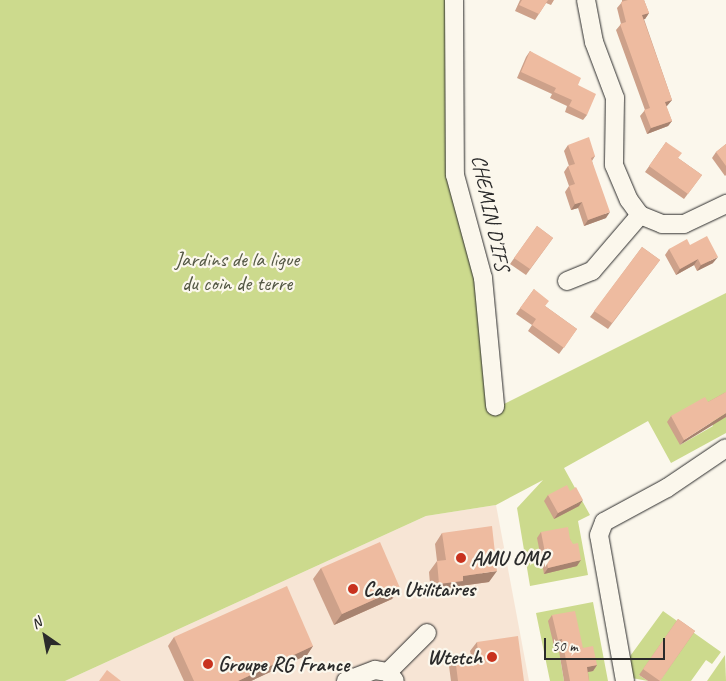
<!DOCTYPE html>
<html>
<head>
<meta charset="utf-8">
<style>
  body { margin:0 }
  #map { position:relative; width:726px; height:681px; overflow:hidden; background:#fbf7ec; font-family:Caveat,sans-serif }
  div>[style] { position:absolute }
  .built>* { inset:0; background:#f7e5d5 }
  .green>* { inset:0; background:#ccda8d }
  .roads { filter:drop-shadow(0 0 1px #2b2b2b) drop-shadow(0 0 1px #2b2b2b) }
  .street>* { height:18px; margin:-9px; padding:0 9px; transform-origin:9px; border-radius:9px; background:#fbf7ec }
  .wall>* { inset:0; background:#cda18a }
  .shaded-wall>* { inset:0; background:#a78370 }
  .building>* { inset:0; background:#eebba0 }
  .dots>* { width:14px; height:14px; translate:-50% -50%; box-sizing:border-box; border:2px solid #fbf7ec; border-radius:50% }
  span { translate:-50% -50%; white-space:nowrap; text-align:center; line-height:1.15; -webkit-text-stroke:4.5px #fbf7ec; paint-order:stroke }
  .street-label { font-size:21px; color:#2b2b2b }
  .park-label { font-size:21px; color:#535744 }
  .poi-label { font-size:21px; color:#2b2b2b; font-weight:700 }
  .left { translate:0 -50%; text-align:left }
  .right { translate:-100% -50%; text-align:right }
  .north { position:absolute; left:20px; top:611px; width:50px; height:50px; -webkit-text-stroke:4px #fbf7ec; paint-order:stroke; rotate:327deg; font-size:14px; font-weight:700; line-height:20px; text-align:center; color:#2b2b2b }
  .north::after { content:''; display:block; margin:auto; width:18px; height:22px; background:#2b2b2b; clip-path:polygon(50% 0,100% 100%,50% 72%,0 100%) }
  .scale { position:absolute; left:544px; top:638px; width:121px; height:22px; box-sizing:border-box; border:2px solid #2b2b2b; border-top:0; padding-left:6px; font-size:15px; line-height:18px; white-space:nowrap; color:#2b2b2b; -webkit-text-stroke:4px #fbf7ec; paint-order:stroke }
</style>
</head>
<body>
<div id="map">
  <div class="built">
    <div style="clip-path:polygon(496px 505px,529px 681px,65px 681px,426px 516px)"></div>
  </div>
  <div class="green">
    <div style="clip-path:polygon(evenodd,0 0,458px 0,455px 165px,498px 407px,726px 293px,726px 433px,671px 463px,648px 421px,564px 468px,590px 515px,578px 521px,588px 575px,530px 586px,517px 508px,543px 480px,496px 505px,426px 516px,65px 681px,0 681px,0 0,701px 403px,713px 426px,680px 445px,701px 403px)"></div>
    <div style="clip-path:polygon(593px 602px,608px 681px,584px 681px,560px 657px,564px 681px,550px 681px,536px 613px)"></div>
    <div style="clip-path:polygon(663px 611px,721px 652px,712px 664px,706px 660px,691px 681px,660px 681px,690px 637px,639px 675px,648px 681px,632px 678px,628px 659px)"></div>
    <div style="clip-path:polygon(725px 655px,726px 681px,707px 681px)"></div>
  </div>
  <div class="roads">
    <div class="street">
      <div style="left:454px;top:0;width:175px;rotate:89.7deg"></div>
      <div style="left:455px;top:175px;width:107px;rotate:74.8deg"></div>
      <div style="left:483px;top:278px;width:129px;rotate:84.6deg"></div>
      <div style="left:586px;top:0;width:43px;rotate:79.2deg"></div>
      <div style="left:594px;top:42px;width:60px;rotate:69.4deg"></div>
      <div style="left:615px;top:98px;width:67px;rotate:90.9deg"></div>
      <div style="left:614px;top:165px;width:38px;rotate:67deg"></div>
      <div style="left:629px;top:200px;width:19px;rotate:54deg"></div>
      <div style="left:640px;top:215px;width:24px;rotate:22deg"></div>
      <div style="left:662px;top:224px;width:22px"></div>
      <div style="left:684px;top:224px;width:47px;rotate:-25.5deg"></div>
      <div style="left:567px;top:281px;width:27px;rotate:-22deg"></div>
      <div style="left:592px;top:271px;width:74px;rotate:-49.4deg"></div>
      <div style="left:388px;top:672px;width:55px;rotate:-45deg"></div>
      <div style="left:346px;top:681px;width:31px;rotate:-21deg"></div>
      <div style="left:375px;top:670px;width:13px;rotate:9deg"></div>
      <div style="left:388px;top:672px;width:11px;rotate:52deg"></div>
      <div style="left:625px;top:681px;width:148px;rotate:-100.1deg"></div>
      <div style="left:599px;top:535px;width:14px;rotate:-69deg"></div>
      <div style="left:604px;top:522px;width:72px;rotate:-28.4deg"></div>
      <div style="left:667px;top:488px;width:71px;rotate:-34.1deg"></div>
    </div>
  </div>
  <div class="wall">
    <div style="clip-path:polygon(520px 0,554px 0,551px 5px,546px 3px,535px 20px,515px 11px)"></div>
    <div style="clip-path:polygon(622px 0,644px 0,649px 13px,645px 19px,644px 19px,672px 100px,666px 106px,672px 121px,668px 126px,647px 134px,640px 116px,645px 110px,616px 30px,621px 24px,617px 8px,622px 2px)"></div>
    <div style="clip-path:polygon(530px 51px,578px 85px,587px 115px,583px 120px,565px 112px,567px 106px,550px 98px,552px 94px,517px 78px,526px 57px)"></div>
    <div style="clip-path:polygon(666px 142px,678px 158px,702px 175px,684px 199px,645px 172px)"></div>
    <div style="clip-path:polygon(726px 144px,726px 175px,725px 176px,712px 158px,716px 152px)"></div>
    <div style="clip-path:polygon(568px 145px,595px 156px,592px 161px,606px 218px,584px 226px,578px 208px,571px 210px,565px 192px,569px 186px,564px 172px,568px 166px,569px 166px,564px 151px)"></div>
    <div style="clip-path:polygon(537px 226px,553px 238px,526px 275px,510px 264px)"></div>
    <div style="clip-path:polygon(690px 245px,713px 263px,697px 271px,694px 265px,676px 275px,665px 255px,669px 249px)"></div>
    <div style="clip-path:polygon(642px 247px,660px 260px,608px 329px,590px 317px)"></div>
    <div style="clip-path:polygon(534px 289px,545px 306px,577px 329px,559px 354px,528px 331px,532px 325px,516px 314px)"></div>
    <div style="clip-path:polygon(726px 392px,680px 445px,667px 422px,671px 416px,708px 402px)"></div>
    <div style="clip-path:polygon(548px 495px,579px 506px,554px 519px,544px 501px)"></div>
    <div style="clip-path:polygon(541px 532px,570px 539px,577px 566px,544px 574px,537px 538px)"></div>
    <div style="clip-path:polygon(442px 533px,489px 582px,460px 586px,456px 592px,431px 595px,429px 572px,437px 561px,435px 544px)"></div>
    <div style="clip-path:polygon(321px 568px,400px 588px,392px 599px,334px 625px,313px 579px)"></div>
    <div style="clip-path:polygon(552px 615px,583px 648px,597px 665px,593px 671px,588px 672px,589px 681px,564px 681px,558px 645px,554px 646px,548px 621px)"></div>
    <div style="clip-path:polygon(678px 619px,695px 631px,660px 681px,648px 681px,639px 675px)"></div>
    <div style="clip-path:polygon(174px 637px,313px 646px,307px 655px,251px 681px,184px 681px,168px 646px)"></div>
    <div style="clip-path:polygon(477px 642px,524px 681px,451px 681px,449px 666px,455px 657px,471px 655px,470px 651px)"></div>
  </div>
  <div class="shaded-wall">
    <div style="clip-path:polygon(649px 13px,645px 19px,638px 21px,642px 15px)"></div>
    <div style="clip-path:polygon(672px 100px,667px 106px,661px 108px,665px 102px)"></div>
    <div style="clip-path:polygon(672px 121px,668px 126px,647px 134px,651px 128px)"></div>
    <div style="clip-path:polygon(582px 202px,578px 208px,571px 210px,575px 204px)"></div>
    <div style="clip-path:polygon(610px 212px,606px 218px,584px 226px,588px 220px)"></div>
    <div style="clip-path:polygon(718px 257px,713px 263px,697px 271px,701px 265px)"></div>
    <div style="clip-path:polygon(698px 259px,694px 265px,676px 275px,680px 269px)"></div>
    <div style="clip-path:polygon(726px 413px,726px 417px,680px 445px,684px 440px)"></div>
    <div style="clip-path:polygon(583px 500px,579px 506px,554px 519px,558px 513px)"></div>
    <div style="clip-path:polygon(581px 560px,577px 566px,544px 574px,548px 568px)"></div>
    <div style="clip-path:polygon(497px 571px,489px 582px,460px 586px,456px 592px,431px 595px,439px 584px,463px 576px)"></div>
    <div style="clip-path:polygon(400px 588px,392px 599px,334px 625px,342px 614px)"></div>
    <div style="clip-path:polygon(562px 639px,558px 645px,554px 646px,558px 640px)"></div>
    <div style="clip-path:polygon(313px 646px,307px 655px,251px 681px,238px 681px)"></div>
    <div style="clip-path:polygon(597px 665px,593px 671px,582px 673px,587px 667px)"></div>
  </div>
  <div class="building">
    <div style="clip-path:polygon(522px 0,548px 0,539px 14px,519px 5px)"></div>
    <div style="clip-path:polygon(628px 0,644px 0,649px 13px,642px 15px,672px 100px,665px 102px,672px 121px,651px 128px,644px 110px,650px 108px,620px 24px,626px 22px,621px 2px)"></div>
    <div style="clip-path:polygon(530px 51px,581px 78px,578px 85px,596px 94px,587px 115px,569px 106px,572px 100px,554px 92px,556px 88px,521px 72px)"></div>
    <div style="clip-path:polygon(589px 137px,595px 156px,591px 158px,610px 212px,588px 220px,582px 202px,575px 204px,569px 186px,575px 184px,568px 166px,575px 164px,568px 145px)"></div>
    <div style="clip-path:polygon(666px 142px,682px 153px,678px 158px,702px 175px,688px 194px,649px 166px)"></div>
    <div style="clip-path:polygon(726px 144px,726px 166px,716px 152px)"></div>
    <div style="clip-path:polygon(537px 226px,553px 238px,530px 269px,514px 258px)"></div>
    <div style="clip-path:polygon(707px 236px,718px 257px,701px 265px,698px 259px,680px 269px,669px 249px,687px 239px,690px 245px)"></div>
    <div style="clip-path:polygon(642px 247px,660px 260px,612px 323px,594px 311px)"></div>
    <div style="clip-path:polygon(534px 289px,549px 301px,545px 306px,577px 329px,564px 348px,532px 325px,536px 319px,520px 308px)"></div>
    <div style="clip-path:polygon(726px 392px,726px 413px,684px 440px,671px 416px,705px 397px,708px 402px)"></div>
    <div style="clip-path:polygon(567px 485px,570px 491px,576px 487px,583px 500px,558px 513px,548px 495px)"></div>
    <div style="clip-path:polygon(492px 526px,497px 571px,463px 576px,463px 581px,439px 584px,437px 561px,446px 560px,442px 533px)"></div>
    <div style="clip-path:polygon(568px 527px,570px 539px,573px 544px,578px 543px,581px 560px,548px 568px,541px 532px)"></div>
    <div style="clip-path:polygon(380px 542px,400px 588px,342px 614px,321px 568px)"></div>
    <div style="clip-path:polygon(287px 586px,313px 646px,238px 681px,194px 681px,174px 637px)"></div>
    <div style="clip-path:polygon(575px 611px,583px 648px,593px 646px,597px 665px,587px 667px,589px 681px,570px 681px,562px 639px,558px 640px,552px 615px)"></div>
    <div style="clip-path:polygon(678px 619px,695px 631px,660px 681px,643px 669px)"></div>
    <div style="clip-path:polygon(518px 636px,524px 681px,458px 681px,455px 657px,478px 655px,477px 642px)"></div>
    <div style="clip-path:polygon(107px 670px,121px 681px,99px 681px)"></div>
  </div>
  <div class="dots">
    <div style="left:461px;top:558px;background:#c8321e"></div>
    <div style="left:353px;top:589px;background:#c8321e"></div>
    <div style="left:492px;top:657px;background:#c8321e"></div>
    <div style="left:208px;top:664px;background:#c8321e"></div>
  </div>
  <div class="street-label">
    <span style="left:491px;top:213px;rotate:78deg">CHEMIN D'IFS</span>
  </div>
  <div class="park-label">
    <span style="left:237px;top:271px">Jardins de la ligue<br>du coin de terre</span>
  </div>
  <div class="poi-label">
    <span class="left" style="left:471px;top:558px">AMU OMP</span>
    <span class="left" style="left:363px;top:589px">Caen Utilitaires</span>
    <span class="right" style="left:482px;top:657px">Wtetch</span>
    <span class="left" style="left:218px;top:664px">Groupe RG France</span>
  </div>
  <div class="north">N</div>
  <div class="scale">50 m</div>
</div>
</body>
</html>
